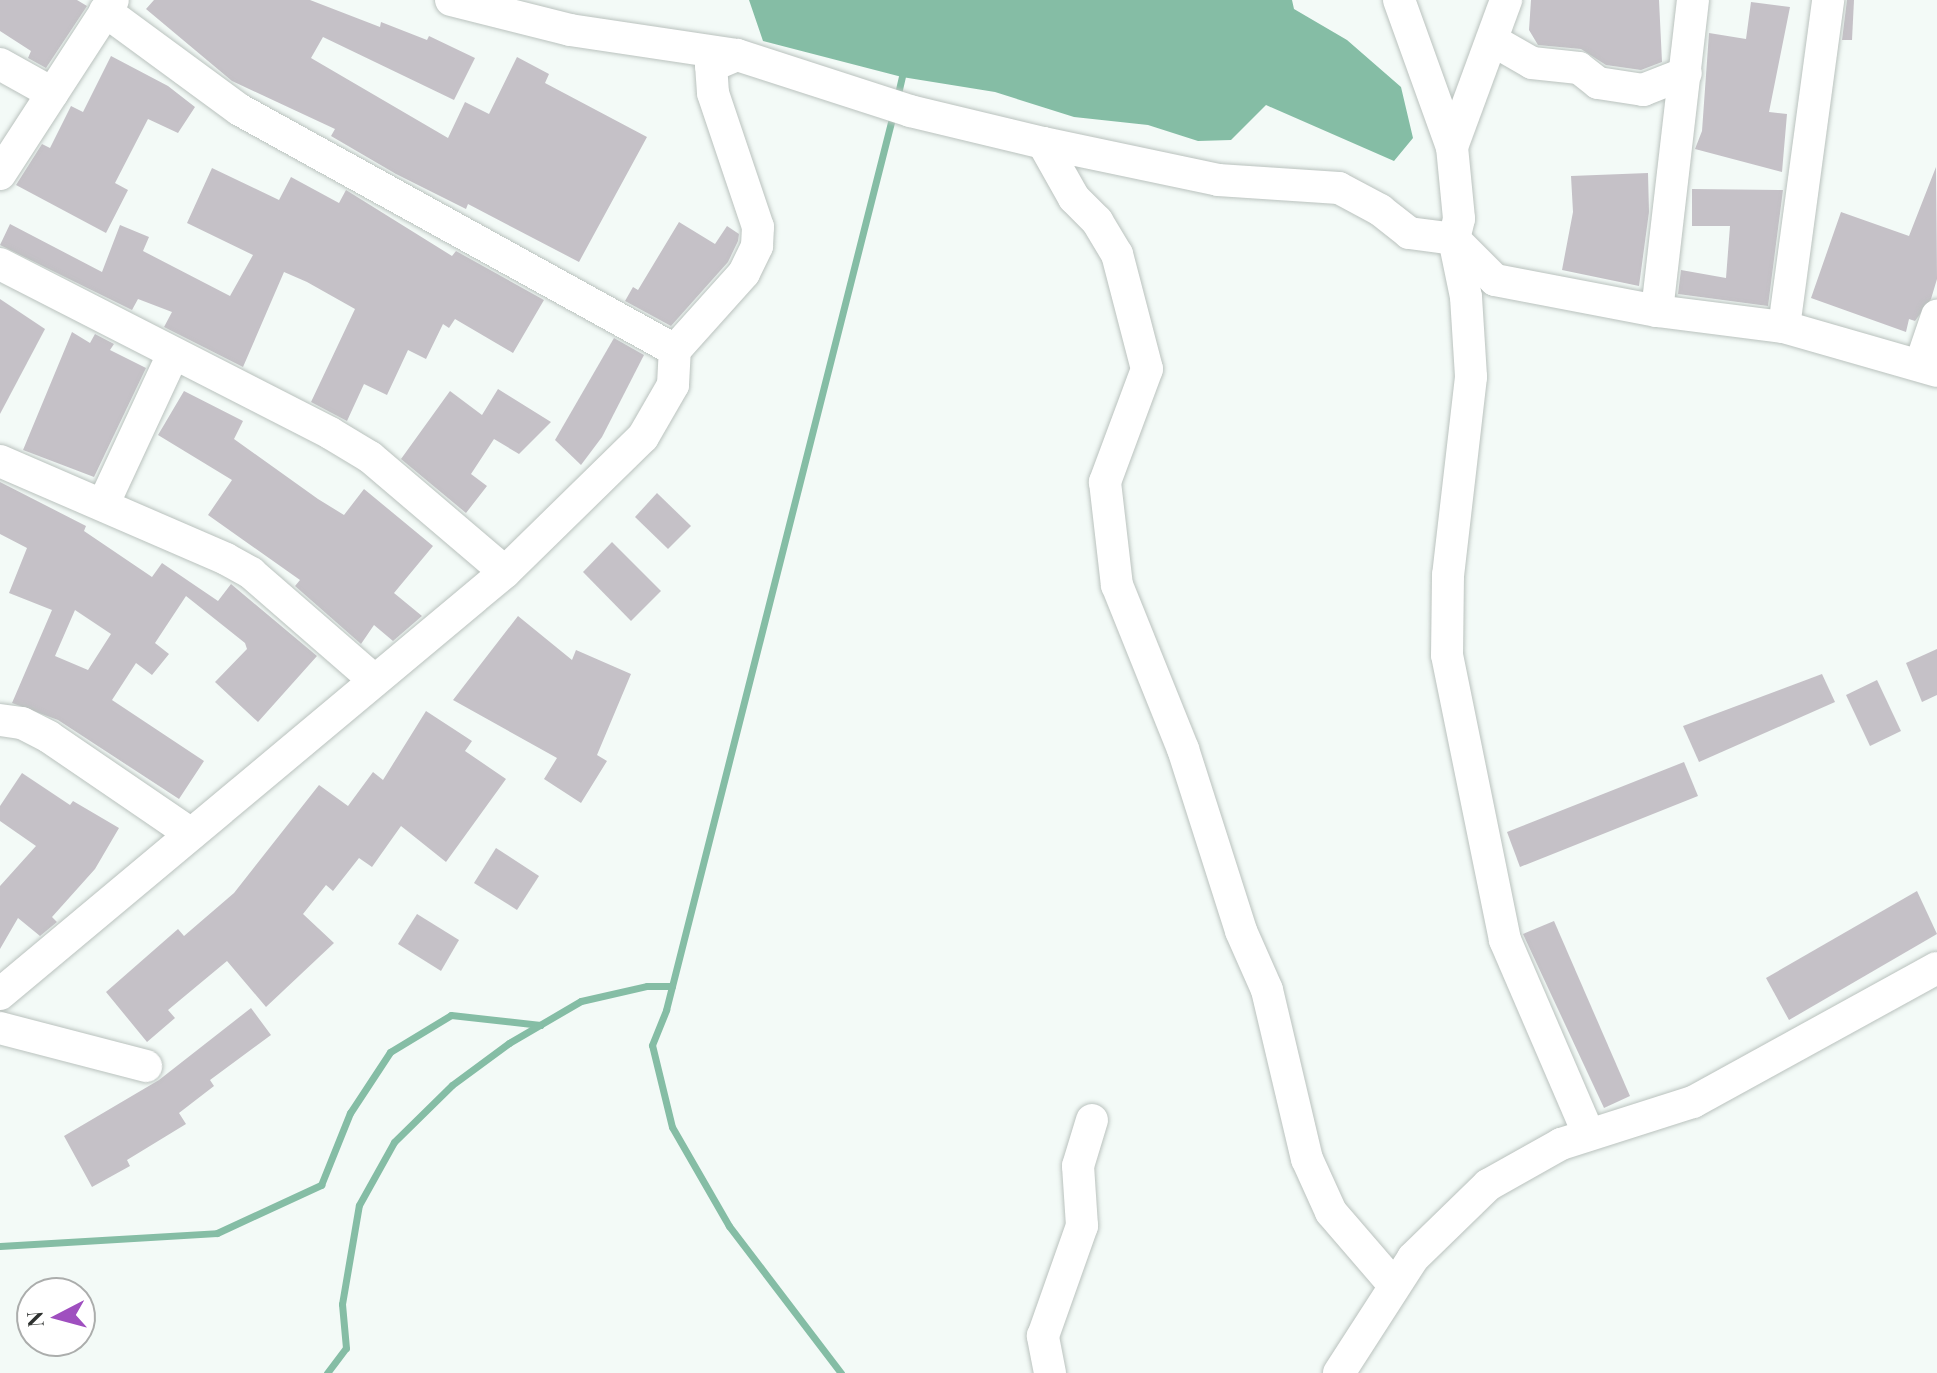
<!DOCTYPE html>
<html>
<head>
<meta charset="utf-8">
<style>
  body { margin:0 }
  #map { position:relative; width:1937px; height:1373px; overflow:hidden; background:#f3faf7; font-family:"Playfair Display",serif }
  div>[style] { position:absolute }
  .water>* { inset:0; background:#85bda5 }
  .stream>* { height:7px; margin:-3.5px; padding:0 3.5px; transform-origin:3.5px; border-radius:3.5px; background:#85bda5 }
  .building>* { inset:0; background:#c5c1c7 }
  .roads { filter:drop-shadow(0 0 2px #bac2be) drop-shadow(0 0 2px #bac2be) }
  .minor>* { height:32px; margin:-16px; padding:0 16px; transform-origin:16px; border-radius:16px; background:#fff }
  span { translate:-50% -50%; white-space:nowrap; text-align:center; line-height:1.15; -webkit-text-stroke:6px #fff; paint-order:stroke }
  .north { position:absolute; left:16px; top:1277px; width:80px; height:80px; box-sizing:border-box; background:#fff; border:2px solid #abadac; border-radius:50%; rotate:264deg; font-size:22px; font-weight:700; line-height:32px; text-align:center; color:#2e312f }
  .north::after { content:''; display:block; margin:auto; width:28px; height:36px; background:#9f4fbf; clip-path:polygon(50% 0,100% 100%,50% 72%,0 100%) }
</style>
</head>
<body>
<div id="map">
  <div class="water">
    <div style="clip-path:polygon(749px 0,1292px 0,1294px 9px,1347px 40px,1401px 87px,1413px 138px,1394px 161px,1266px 105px,1231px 140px,1198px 141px,1148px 125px,1074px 117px,995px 92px,902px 77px,763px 41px)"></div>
  </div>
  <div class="stream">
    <div style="left:897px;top:98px;width:22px;rotate:-77deg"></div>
    <div style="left:0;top:1246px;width:217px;rotate:-3.4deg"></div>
    <div style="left:217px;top:1233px;width:115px;rotate:-24.8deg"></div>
    <div style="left:321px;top:1185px;width:78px;rotate:-68.1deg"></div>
    <div style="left:350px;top:1113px;width:73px;rotate:-56.7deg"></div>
    <div style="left:390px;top:1052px;width:71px;rotate:-31.2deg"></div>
    <div style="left:451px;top:1015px;width:90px;rotate:6.4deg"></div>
    <div style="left:327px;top:1373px;width:31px;rotate:-53deg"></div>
    <div style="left:346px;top:1348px;width:44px;rotate:-95.2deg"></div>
    <div style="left:342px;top:1304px;width:100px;rotate:-80.3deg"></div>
    <div style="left:359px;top:1205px;width:72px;rotate:-60.9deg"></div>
    <div style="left:394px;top:1142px;width:81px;rotate:-44.5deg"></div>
    <div style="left:452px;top:1085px;width:71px;rotate:-36.4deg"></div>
    <div style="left:509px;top:1043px;width:83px;rotate:-30.3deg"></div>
    <div style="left:581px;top:1001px;width:68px;rotate:-12.8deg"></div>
    <div style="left:647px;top:986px;width:25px"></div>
    <div style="left:841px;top:1373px;width:185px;rotate:-127.3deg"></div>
    <div style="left:729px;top:1226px;width:114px;rotate:-119.9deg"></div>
    <div style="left:672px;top:1127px;width:84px;rotate:-103.7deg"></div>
    <div style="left:652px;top:1045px;width:38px;rotate:-68deg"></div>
    <div style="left:666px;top:1010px;width:924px;rotate:-75.78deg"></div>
  </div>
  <div class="building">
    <div style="clip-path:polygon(0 0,77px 0,87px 6px,46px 68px,28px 58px,31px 51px,0 31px)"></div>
    <div style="clip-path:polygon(154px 0,310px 0,380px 27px,381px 22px,427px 40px,429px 36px,475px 58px,454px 100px,323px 37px,311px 58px,448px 138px,465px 102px,489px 114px,517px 57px,549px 74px,545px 83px,647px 137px,579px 262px,468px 204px,466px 209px,396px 174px,331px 136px,335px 129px,232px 81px,146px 9px)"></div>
    <div style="clip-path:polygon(1531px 0,1659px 0,1662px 62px,1641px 70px,1606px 65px,1581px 49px,1538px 45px,1529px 30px)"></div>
    <div style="clip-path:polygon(1847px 0,1854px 0,1852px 40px,1842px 40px)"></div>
    <div style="clip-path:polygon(1751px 2px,1790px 7px,1769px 112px,1787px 114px,1782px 172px,1695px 149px,1702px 131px,1709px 33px,1746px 39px)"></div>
    <div style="clip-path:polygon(111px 56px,168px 86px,195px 107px,178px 133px,148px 119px,115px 183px,128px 190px,106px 233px,16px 185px,42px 144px,50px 148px,71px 106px,83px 112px)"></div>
    <div style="clip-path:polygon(1936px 167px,1937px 279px,1931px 299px,1915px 321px,1909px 319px,1906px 332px,1811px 298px,1841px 212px,1909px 236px)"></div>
    <div style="clip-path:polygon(212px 168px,279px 200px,291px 177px,339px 203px,346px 190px,452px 256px,456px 251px,544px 300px,513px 353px,455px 319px,449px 328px,443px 324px,426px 359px,408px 350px,387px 395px,364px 384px,347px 421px,311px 402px,355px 309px,307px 282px,284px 272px,243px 367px,164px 327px,172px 312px,138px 299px,132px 310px,0 245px,10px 224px,102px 272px,120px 225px,149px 237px,143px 251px,230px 296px,253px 255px,187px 223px)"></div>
    <div style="clip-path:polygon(1648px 173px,1649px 212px,1639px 286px,1562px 270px,1573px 212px,1571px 176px)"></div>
    <div style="clip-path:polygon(1692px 189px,1783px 190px,1768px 306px,1678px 294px,1681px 270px,1726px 278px,1730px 226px,1692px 226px)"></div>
    <div style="clip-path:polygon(679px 222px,715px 244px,727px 226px,739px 234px,738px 241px,728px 262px,671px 326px,625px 301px,633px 287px,638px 290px)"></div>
    <div style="clip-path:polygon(0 299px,45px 329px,0 414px)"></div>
    <div style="clip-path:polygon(72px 332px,90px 343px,95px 334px,114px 344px,110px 350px,146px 368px,94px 477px,23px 450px)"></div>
    <div style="clip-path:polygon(614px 338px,644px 355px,602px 437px,581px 465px,555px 440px)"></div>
    <div style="clip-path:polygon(498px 389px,551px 422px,519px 454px,494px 439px,471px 474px,487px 486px,466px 513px,401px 459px,450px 391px,482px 415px)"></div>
    <div style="clip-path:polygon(184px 391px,243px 421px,234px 439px,318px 499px,344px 515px,364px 489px,433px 546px,394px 593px,422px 616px,393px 641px,374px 625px,361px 644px,295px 586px,300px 580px,208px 515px,232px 480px,158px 435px)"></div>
    <div style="clip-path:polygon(evenodd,0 482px,86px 526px,84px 531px,152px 577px,162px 563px,218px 601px,231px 584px,317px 656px,258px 722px,215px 682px,247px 649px,245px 643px,186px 596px,155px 643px,169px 654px,152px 675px,136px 663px,112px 700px,204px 761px,179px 799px,58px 720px,12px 703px,52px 610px,9px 593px,27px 548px,0 534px,0 482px,75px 610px,111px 634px,88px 670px,55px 656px,75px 610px)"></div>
    <div style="clip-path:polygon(657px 493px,691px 526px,668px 549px,635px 517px)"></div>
    <div style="clip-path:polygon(612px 542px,661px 591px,631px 621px,583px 572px)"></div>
    <div style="clip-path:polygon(518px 616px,572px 660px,576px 650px,631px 674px,597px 755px,607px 761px,581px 803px,544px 779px,557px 758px,453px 700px)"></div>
    <div style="clip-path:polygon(1937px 649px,1937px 695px,1922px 702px,1906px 663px)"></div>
    <div style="clip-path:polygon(1822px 674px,1835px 702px,1699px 762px,1683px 726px)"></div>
    <div style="clip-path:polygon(1877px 680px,1901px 731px,1870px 746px,1846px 695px)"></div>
    <div style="clip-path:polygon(426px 711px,472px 741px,465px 751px,506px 779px,446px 862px,401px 826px,372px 867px,359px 858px,333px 891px,326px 885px,303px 914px,334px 943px,266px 1007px,227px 961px,168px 1010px,175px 1018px,147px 1042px,106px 992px,178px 929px,184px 936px,234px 893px,319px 785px,348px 806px,373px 772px,383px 780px)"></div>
    <div style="clip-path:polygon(1684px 762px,1698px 796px,1520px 867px,1507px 832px)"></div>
    <div style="clip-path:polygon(22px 773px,70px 805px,73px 801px,119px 828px,95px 869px,52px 917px,57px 922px,40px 936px,18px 918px,0 949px,0 886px,36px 846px,0 821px,0 806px)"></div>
    <div style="clip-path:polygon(496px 848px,539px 876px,517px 910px,474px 883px)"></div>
    <div style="clip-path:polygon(1917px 891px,1937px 934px,1789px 1020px,1766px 978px)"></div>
    <div style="clip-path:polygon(417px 914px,459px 940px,441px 971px,398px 944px)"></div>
    <div style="clip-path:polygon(1554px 921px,1630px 1096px,1604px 1108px,1523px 934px)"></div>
    <div style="clip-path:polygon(251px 1008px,271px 1035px,210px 1080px,214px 1086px,179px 1113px,186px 1124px,127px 1160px,130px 1166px,92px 1187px,64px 1136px,159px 1080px)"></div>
  </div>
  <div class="roads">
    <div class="minor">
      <div style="left:451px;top:0;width:123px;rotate:14.1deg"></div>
      <div style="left:570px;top:30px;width:169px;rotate:8.5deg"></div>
      <div style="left:737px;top:55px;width:182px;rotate:17.9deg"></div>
      <div style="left:910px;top:111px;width:137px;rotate:13.5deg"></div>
      <div style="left:1043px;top:143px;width:179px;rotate:11.9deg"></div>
      <div style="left:1218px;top:180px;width:121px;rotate:3.8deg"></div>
      <div style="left:1339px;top:188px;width:47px;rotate:28.2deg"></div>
      <div style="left:1380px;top:210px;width:37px;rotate:38deg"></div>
      <div style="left:1409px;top:233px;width:45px;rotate:7.6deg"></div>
      <div style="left:1454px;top:239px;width:59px;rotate:78.3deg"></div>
      <div style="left:1466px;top:297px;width:80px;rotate:86.4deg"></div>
      <div style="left:1471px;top:377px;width:199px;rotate:96.6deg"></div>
      <div style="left:1448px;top:575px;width:80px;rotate:90.7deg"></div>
      <div style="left:1447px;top:655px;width:291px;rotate:78.5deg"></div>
      <div style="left:1505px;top:940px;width:210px;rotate:66.7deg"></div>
      <div style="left:1399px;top:0;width:156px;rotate:70.2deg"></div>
      <div style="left:1452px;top:147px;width:72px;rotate:84.4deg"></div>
      <div style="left:1459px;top:219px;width:21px;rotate:104deg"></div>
      <div style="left:1454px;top:239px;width:58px;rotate:45deg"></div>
      <div style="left:1495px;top:280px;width:165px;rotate:10.8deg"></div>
      <div style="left:1657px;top:311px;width:128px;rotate:7.2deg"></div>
      <div style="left:1784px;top:327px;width:159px;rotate:16deg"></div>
      <div style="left:105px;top:11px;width:167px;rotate:36.3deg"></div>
      <div style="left:240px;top:110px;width:497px;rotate:28.9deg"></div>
      <div style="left:1492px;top:40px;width:46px;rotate:29.9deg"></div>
      <div style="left:1532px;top:63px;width:47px;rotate:6.1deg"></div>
      <div style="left:1579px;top:68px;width:24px;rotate:38deg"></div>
      <div style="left:1598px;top:83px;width:46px;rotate:8.8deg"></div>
      <div style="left:1643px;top:90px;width:46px;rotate:-21.6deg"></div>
      <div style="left:0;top:64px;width:60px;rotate:29.1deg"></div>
      <div style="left:1043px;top:143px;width:63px;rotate:60.6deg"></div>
      <div style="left:1074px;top:198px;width:33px;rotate:45deg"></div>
      <div style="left:1097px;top:221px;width:39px;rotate:59deg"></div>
      <div style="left:1117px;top:254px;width:119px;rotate:75.4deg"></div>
      <div style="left:1147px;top:369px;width:121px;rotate:110.4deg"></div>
      <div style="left:1105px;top:482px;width:104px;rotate:83.4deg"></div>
      <div style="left:1117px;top:585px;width:177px;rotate:68.1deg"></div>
      <div style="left:1183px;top:749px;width:191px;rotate:72.3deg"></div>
      <div style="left:1241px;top:931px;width:64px;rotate:66.2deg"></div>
      <div style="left:1267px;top:990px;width:174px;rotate:76.7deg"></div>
      <div style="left:1307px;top:1159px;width:58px;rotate:65.6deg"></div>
      <div style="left:1331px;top:1212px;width:96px;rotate:49.2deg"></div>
      <div style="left:1452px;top:147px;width:157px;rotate:-69.8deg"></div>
      <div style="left:0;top:174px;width:207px;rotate:-57deg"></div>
      <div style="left:0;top:264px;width:371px;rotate:27.1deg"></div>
      <div style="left:330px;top:433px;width:47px;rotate:31deg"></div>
      <div style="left:370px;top:457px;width:177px;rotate:40.4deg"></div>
      <div style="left:1657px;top:311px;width:313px;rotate:-83.4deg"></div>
      <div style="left:1784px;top:327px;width:330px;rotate:-82.3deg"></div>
      <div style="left:1921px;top:363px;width:50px;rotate:-71.2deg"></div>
      <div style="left:0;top:461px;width:246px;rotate:23.4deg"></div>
      <div style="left:226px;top:559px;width:29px;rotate:29deg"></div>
      <div style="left:251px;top:573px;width:162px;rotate:41deg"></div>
      <div style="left:103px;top:505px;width:166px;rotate:-65.1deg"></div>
      <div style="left:0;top:720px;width:22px;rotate:8deg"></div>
      <div style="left:22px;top:723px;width:30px;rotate:27deg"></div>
      <div style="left:49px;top:737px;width:172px;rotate:34.3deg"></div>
      <div style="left:0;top:994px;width:658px;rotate:-39.88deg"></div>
      <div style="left:505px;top:572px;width:193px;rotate:-44.4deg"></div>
      <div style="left:643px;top:437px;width:60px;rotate:-60deg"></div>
      <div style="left:673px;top:385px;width:35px;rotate:-87deg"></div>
      <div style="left:675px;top:350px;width:103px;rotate:-48.1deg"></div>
      <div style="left:744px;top:273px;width:30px;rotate:-64deg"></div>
      <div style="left:757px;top:246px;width:19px;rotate:-87deg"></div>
      <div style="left:758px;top:227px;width:141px;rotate:-108.6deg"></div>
      <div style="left:713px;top:93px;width:27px;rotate:-94deg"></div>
      <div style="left:711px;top:66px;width:28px;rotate:-23deg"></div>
      <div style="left:0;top:1028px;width:151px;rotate:14.6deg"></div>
      <div style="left:1050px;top:1373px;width:38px;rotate:-101deg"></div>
      <div style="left:1043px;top:1336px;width:117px;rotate:-70.5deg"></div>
      <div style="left:1082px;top:1226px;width:60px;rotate:-93.8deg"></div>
      <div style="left:1078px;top:1166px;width:48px;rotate:-73.1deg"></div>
      <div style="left:1339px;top:1373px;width:137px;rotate:-57.2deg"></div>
      <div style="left:1413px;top:1258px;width:105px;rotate:-44.2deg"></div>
      <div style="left:1488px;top:1185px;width:84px;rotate:-29.3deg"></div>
      <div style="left:1561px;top:1144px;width:139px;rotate:-17.7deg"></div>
      <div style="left:1693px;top:1102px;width:278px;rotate:-28.8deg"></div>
    </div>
  </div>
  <div class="north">N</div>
</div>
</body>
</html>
